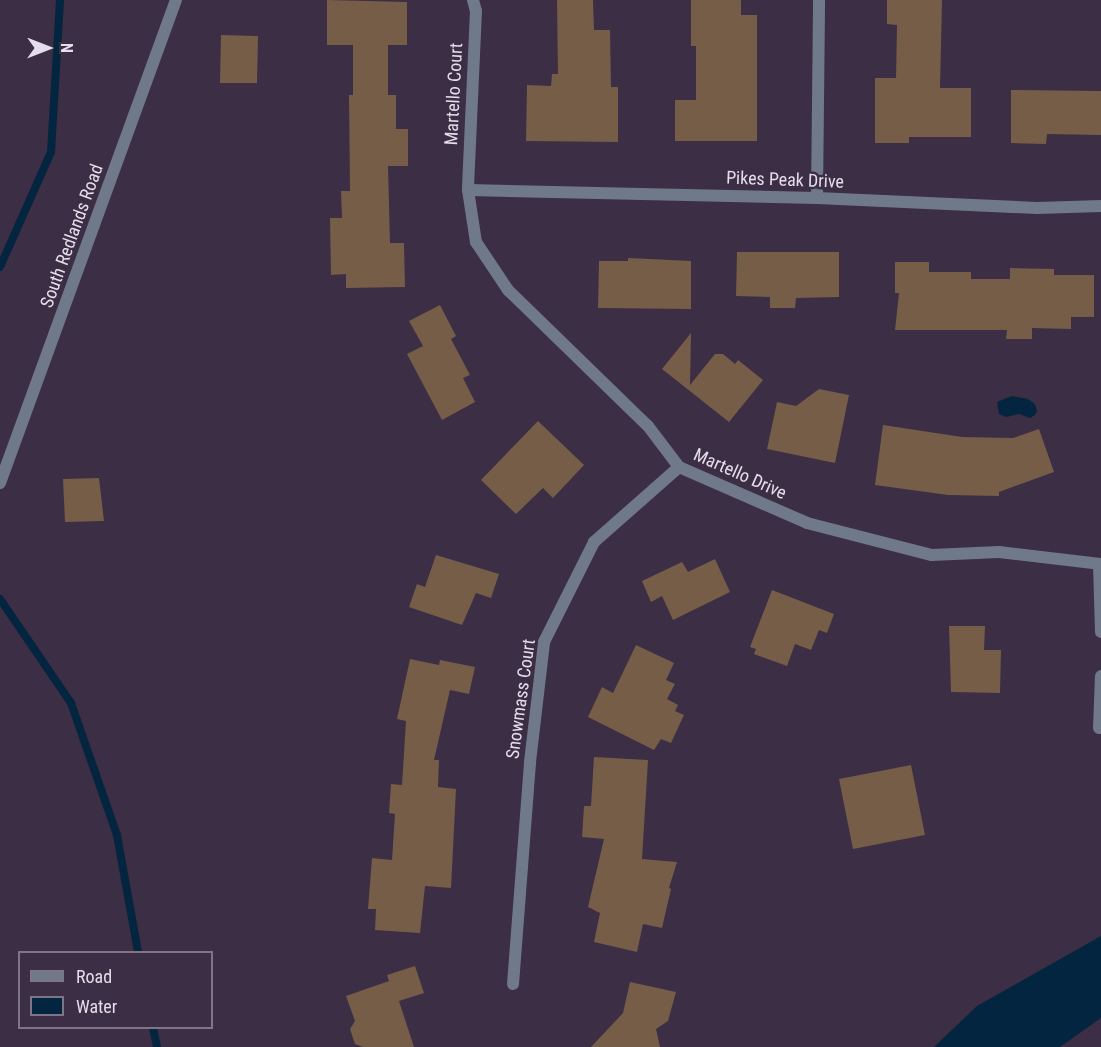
<!DOCTYPE html>
<html>
<head>
<meta charset="utf-8">
<style>
  body { margin:0 }
  #map { position:relative; width:1101px; height:1047px; overflow:hidden; background:#3c2e44; font-family:"Roboto Condensed",sans-serif }
  div>[style] { position:absolute }
  .water>* { inset:0; background:#04253f }
  .stream>* { height:8px; margin:-4px; padding:0 4px; transform-origin:4px; border-radius:4px; background:#04253f }
  .building>* { inset:0; background:#755d48 }
  .street>* { height:12px; margin:-6px; padding:0 6px; transform-origin:6px; border-radius:6px; background:#707989 }
  span { translate:-50% -50%; white-space:nowrap; text-align:center; line-height:1.15; -webkit-text-stroke:5px #3c2e44; paint-order:stroke }
  .street-label { font-size:18px; color:#e6ddeb }
  .legend { position:absolute; left:18px; top:951px; width:195px; height:78px; box-sizing:border-box; background:#3c2e44; border:2px solid #807487; margin:0; padding:8px 10px; list-style:none; font-size:18px; color:#e6ddeb }
  .legend li { display:flex; align-items:center; gap:12px; height:30px }
  .legend b { width:30px; border:2px solid #807487 }
  .north { position:absolute; left:18px; top:18px; width:60px; height:60px; -webkit-text-stroke:4px #3c2e44; paint-order:stroke; rotate:90deg; font-size:16px; font-weight:700; line-height:24px; text-align:center; color:#e6ddeb }
  .north::after { content:''; display:block; margin:auto; width:21px; height:27px; background:#e6ddeb; clip-path:polygon(50% 0,100% 100%,50% 72%,0 100%) }
</style>
</head>
<body>
<div id="map">
  <div class="water">
    <div style="clip-path:polygon(1012px 396px,1028px 399px,1035px 404px,1037px 411px,1035px 415px,1030px 418px,1019px 414px,1006px 417px,999px 414px,997px 402px)"></div>
    <div style="clip-path:polygon(1101px 936px,1101px 1018px,1060px 1047px,934px 1047px,977px 1006px)"></div>
  </div>
  <div class="stream">
    <div style="left:0;top:267px;width:126px;rotate:-66.1deg"></div>
    <div style="left:51px;top:152px;width:152px;rotate:-86.6deg"></div>
    <div style="left:0;top:599px;width:126px;rotate:55.7deg"></div>
    <div style="left:71px;top:703px;width:140px;rotate:70.8deg"></div>
    <div style="left:117px;top:835px;width:119px;rotate:79.8deg"></div>
    <div style="left:153px;top:1028px;width:19px;rotate:78deg"></div>
  </div>
  <div class="building">
    <div style="clip-path:polygon(327px 0,407px 2px,407px 45px,388px 45px,388px 95px,396px 95px,396px 129px,408px 129px,408px 166px,388px 166px,390px 243px,404px 243px,405px 287px,346px 288px,346px 274px,331px 275px,330px 218px,342px 218px,341px 191px,350px 191px,349px 95px,353px 95px,353px 45px,327px 45px)"></div>
    <div style="clip-path:polygon(557px 0,593px 0,594px 30px,610px 30px,611px 87px,618px 87px,618px 142px,526px 141px,527px 85px,551px 86px,552px 74px,558px 74px)"></div>
    <div style="clip-path:polygon(691px 0,741px 0,741px 15px,757px 15px,757px 141px,675px 141px,675px 100px,696px 100px,696px 46px,691px 46px)"></div>
    <div style="clip-path:polygon(887px 0,942px 0,940px 88px,971px 88px,971px 137px,909px 137px,909px 143px,875px 143px,875px 78px,896px 78px,897px 25px,887px 24px)"></div>
    <div style="clip-path:polygon(221px 35px,258px 36px,257px 83px,220px 83px)"></div>
    <div style="clip-path:polygon(1011px 90px,1101px 91px,1101px 135px,1047px 134px,1046px 144px,1011px 143px)"></div>
    <div style="clip-path:polygon(737px 252px,839px 252px,839px 297px,796px 298px,795px 308px,770px 308px,770px 297px,736px 296px)"></div>
    <div style="clip-path:polygon(628px 258px,691px 261px,691px 309px,598px 308px,599px 261px,628px 261px)"></div>
    <div style="clip-path:polygon(895px 262px,929px 262px,929px 272px,971px 272px,971px 279px,1010px 279px,1010px 268px,1054px 269px,1054px 275px,1094px 275px,1094px 317px,1071px 317px,1071px 329px,1032px 328px,1032px 339px,1006px 339px,1007px 330px,895px 330px,899px 293px,895px 293px)"></div>
    <div style="clip-path:polygon(440px 305px,456px 336px,451px 339px,470px 375px,463px 378px,475px 402px,442px 420px,407px 354px,423px 346px,409px 321px)"></div>
    <div style="clip-path:polygon(691px 333px,690px 385px,715px 354px,723px 354px,735px 364px,738px 360px,763px 380px,729px 422px,662px 369px)"></div>
    <div style="clip-path:polygon(819px 389px,849px 395px,835px 463px,767px 449px,777px 402px,796px 406px)"></div>
    <div style="clip-path:polygon(538px 421px,584px 465px,553px 498px,543px 488px,516px 514px,481px 480px)"></div>
    <div style="clip-path:polygon(883px 425px,962px 437px,1013px 438px,1039px 429px,1054px 472px,999px 492px,999px 496px,948px 495px,875px 485px)"></div>
    <div style="clip-path:polygon(99px 478px,104px 521px,65px 522px,63px 479px)"></div>
    <div style="clip-path:polygon(436px 555px,499px 574px,491px 598px,476px 593px,462px 625px,409px 607px,417px 584px,425px 587px)"></div>
    <div style="clip-path:polygon(715px 559px,730px 592px,673px 620px,662px 596px,651px 602px,642px 581px,682px 562px,688px 572px)"></div>
    <div style="clip-path:polygon(772px 590px,834px 614px,827px 633px,819px 630px,811px 650px,795px 644px,787px 666px,754px 654px,756px 649px,750px 647px)"></div>
    <div style="clip-path:polygon(949px 626px,985px 626px,984px 650px,1001px 650px,1000px 693px,951px 692px)"></div>
    <div style="clip-path:polygon(636px 645px,674px 663px,666px 680px,675px 684px,667px 699px,678px 705px,675px 711px,684px 715px,671px 743px,661px 739px,654px 750px,588px 717px,602px 687px,613px 693px)"></div>
    <div style="clip-path:polygon(410px 659px,439px 665px,440px 660px,475px 667px,469px 694px,450px 690px,434px 760px,439px 760px,438px 787px,456px 789px,451px 888px,425px 886px,420px 933px,375px 930px,376px 909px,368px 909px,372px 858px,392px 860px,395px 814px,389px 813px,391px 784px,402px 785px,406px 721px,397px 719px)"></div>
    <div style="clip-path:polygon(594px 757px,648px 760px,642px 859px,677px 862px,669px 888px,671px 889px,662px 928px,643px 924px,637px 952px,594px 942px,600px 913px,588px 907px,604px 839px,582px 837px,584px 806px,591px 806px)"></div>
    <div style="clip-path:polygon(911px 765px,925px 835px,853px 849px,839px 779px)"></div>
    <div style="clip-path:polygon(415px 966px,424px 993px,399px 1001px,414px 1047px,363px 1047px,355px 1044px,350px 1029px,355px 1021px,346px 996px,389px 981px,387px 975px)"></div>
    <div style="clip-path:polygon(630px 982px,676px 992px,668px 1021px,656px 1029px,660px 1047px,591px 1047px,623px 1013px)"></div>
  </div>
  <div class="street">
    <div style="left:473px;top:0;width:11px;rotate:75deg"></div>
    <div style="left:476px;top:11px;width:179px;rotate:92.6deg"></div>
    <div style="left:468px;top:190px;width:53px;rotate:81.3deg"></div>
    <div style="left:476px;top:242px;width:58px;rotate:56.3deg"></div>
    <div style="left:508px;top:290px;width:195px;rotate:44.2deg"></div>
    <div style="left:648px;top:426px;width:51px;rotate:52.9deg"></div>
    <div style="left:679px;top:467px;width:140px;rotate:23.6deg"></div>
    <div style="left:807px;top:523px;width:129px;rotate:14.4deg"></div>
    <div style="left:932px;top:555px;width:67px;rotate:-2.6deg"></div>
    <div style="left:999px;top:552px;width:103px;rotate:6.7deg"></div>
    <div style="left:468px;top:190px;width:349px;rotate:1.3deg"></div>
    <div style="left:817px;top:198px;width:220px;rotate:2.6deg"></div>
    <div style="left:1037px;top:208px;width:64px;rotate:-1.8deg"></div>
    <div style="left:817px;top:198px;width:198px;rotate:-89.4deg"></div>
    <div style="left:0;top:483px;width:514px;rotate:-69.98deg"></div>
    <div style="left:1099px;top:564px;width:68px;rotate:88.3deg"></div>
    <div style="left:1099px;top:728px;width:52px;rotate:-87.8deg"></div>
    <div style="left:513px;top:984px;width:223px;rotate:-85.6deg"></div>
    <div style="left:530px;top:762px;width:121px;rotate:-83.3deg"></div>
    <div style="left:544px;top:642px;width:112px;rotate:-63.4deg"></div>
    <div style="left:594px;top:542px;width:113px;rotate:-41.4deg"></div>
  </div>
  <div class="street-label">
    <span style="left:454px;top:94px;rotate:-87deg">Martello Court</span>
    <span style="left:785px;top:180px;rotate:2deg">Pikes Peak Drive</span>
    <span style="left:72px;top:236px;rotate:-70deg">South Redlands Road</span>
    <span style="left:740px;top:474px;rotate:24deg">Martello Drive</span>
    <span style="left:521px;top:699px;rotate:-82deg">Snowmass Court</span>
  </div>
  <ul class="legend">
  <li><b style="height:8px;background:#707989"></b>Road</li>
  <li><b style="height:16px;background:#04253f"></b>Water</li>
  </ul>
  <div class="north">N</div>
</div>
</body>
</html>
